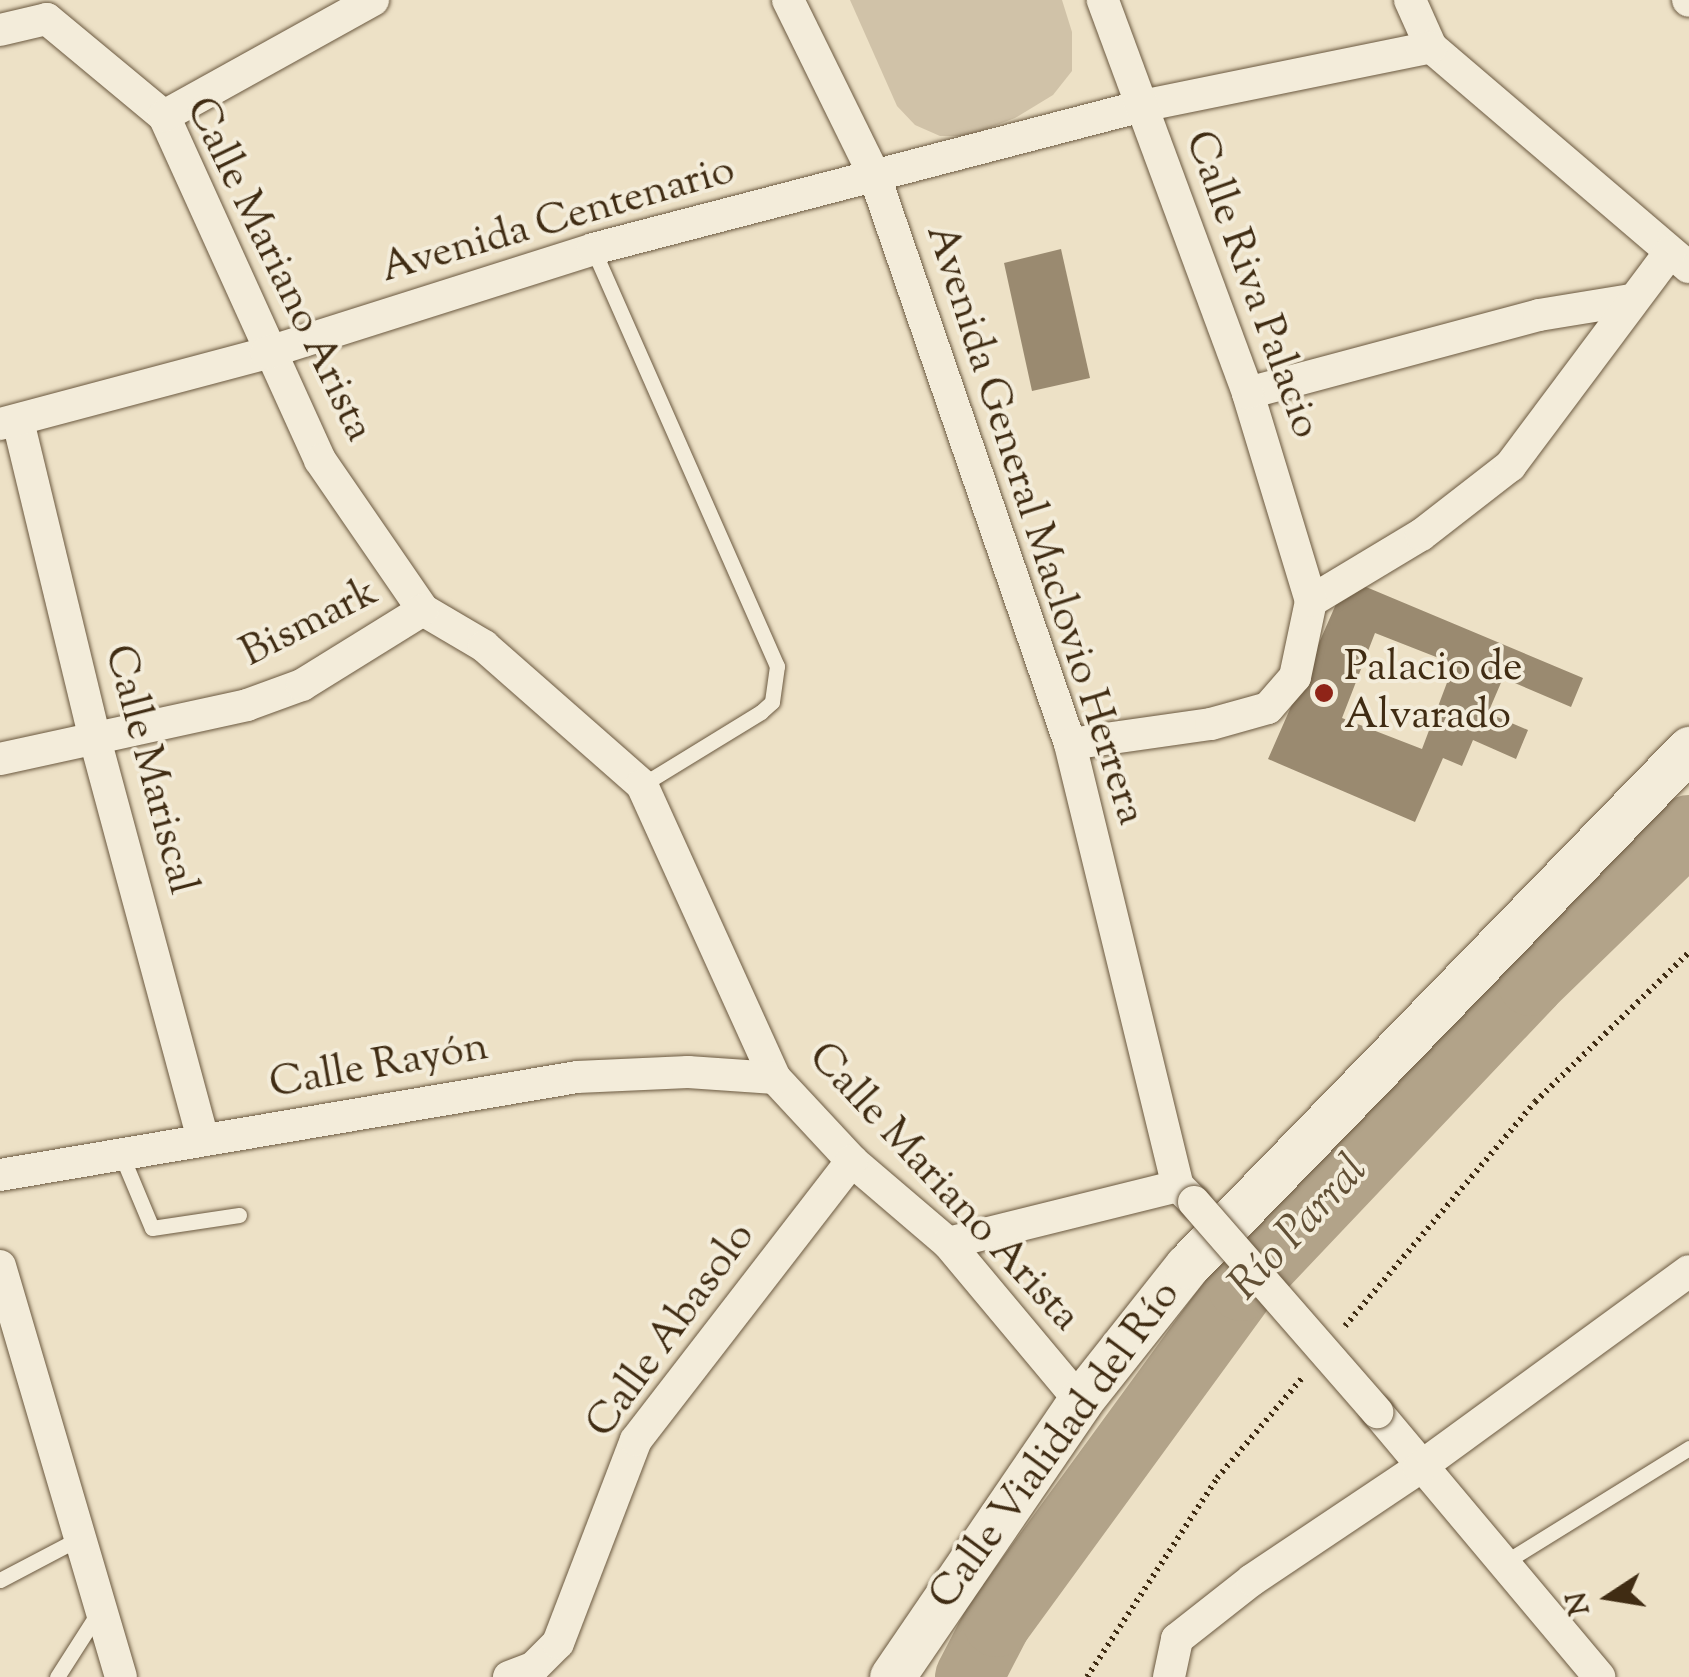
<!DOCTYPE html>
<html>
<head>
<meta charset="utf-8">
<style>
  body { margin:0 }
  #map { position:relative; width:1689px; height:1677px; overflow:hidden; background:#ede1c6; font-family:"Sorts Mill Goudy",serif }
  div>[style] { position:absolute }
  .green>* { inset:0; background:#d0c2a8 }
  .river>* { height:68px; margin:-34px; padding:0 34px; transform-origin:34px; border-radius:34px; background:#b2a389 }
  .building>* { inset:0; background:#9a8a70 }
  .path>* { height:6px; margin-top:-3px; transform-origin:0; background:repeating-linear-gradient(90deg,#402c13 0 2.5px,transparent 0 7.5px) }
  .roads { filter:drop-shadow(0 0 2px #6b5940) drop-shadow(0 0 2px #6b5940) }
  .lane>* { height:15px; margin:-7.5px; padding:0 7.5px; transform-origin:7.5px; border-radius:7.5px; background:#f3ecda }
  .street>* { height:32px; margin:-16px; padding:0 16px; transform-origin:16px; border-radius:16px; background:#f3ecda }
  .secondary>* { height:45px; margin:-22.5px; padding:0 22.5px; transform-origin:22.5px; border-radius:22.5px; background:#f3ecda }
  .bridges { filter:drop-shadow(0 0 2px #6b5940) drop-shadow(0 0 2px #6b5940) }
  .street-bridge>* { height:32px; margin:-16px; padding:0 16px; transform-origin:16px; border-radius:16px; background:#f3ecda }
  .dots>* { width:28px; height:28px; translate:-50% -50%; box-sizing:border-box; border:5px solid #f3ecda; border-radius:50% }
  span { translate:-50% -50%; white-space:nowrap; text-align:center; line-height:1.15; -webkit-text-stroke:8px #f3ecda; paint-order:stroke }
  .street-label { font-size:42px; color:#402c13 }
  .poi-label { font-size:42px; color:#402c13 }
  .left { translate:0 -50%; text-align:left }
  .water-label { font-size:45px; color:#625036; font-style:italic }
  .north { position:absolute; left:1559px; top:1547px; width:100px; height:100px; -webkit-text-stroke:8px #f3ecda; paint-order:stroke; rotate:258deg; font-size:28px; font-weight:700; line-height:40px; text-align:center; color:#402c13 }
  .north::after { content:''; display:block; margin:auto; width:35px; height:45px; background:#402c13; clip-path:polygon(50% 0,100% 100%,50% 72%,0 100%) }
</style>
</head>
<body>
<div id="map">
  <div class="green">
    <div style="clip-path:polygon(850px 0,1062px 0,1072px 32px,1072px 71px,1053px 95px,1015px 118px,968px 136px,940px 136px,915px 125px,897px 106px)"></div>
  </div>
  <div class="river">
    <div style="left:969px;top:1677px;width:61px;rotate:-62.6deg"></div>
    <div style="left:997px;top:1623px;width:416px;rotate:-53.9deg"></div>
    <div style="left:1242px;top:1287px;width:420px;rotate:-46.5deg"></div>
    <div style="left:1531px;top:982px;width:220px;rotate:-44.1deg"></div>
  </div>
  <div class="building">
    <div style="clip-path:polygon(1061px 249px,1090px 378px,1032px 391px,1004px 263px)"></div>
    <div style="clip-path:polygon(evenodd,1347px 579px,1583px 678px,1571px 707px,1503px 678px,1488px 713px,1528px 730px,1516px 759px,1473px 740px,1462px 766px,1443px 758px,1415px 822px,1268px 759px,1347px 579px,1375px 633px,1454px 664px,1422px 749px,1342px 718px,1375px 633px)"></div>
  </div>
  <div class="path">
    <div style="left:1345px;top:1326px;width:294px;rotate:-49.7deg"></div>
    <div style="left:1535px;top:1102px;width:215px;rotate:-44.2deg"></div>
    <div style="left:1087px;top:1677px;width:238px;rotate:-56.8deg"></div>
    <div style="left:1217px;top:1478px;width:131px;rotate:-49.6deg"></div>
  </div>
  <div class="roads">
    <div class="lane">
      <div style="left:593px;top:249px;width:456px;rotate:66.2deg"></div>
      <div style="left:777px;top:666px;width:36px;rotate:98deg"></div>
      <div style="left:772px;top:702px;width:15px;rotate:138deg"></div>
      <div style="left:761px;top:712px;width:140px;rotate:148.5deg"></div>
      <div style="left:121px;top:1154px;width:80px;rotate:67.3deg"></div>
      <div style="left:152px;top:1228px;width:88px;rotate:-8.5deg"></div>
      <div style="left:1502px;top:1564px;width:220px;rotate:-31.8deg"></div>
      <div style="left:0;top:1580px;width:90px;rotate:-27.7deg"></div>
      <div style="left:57px;top:1677px;width:76px;rotate:-57.4deg"></div>
    </div>
    <div class="street">
      <div style="left:788px;top:0;width:197px;rotate:63.8deg"></div>
      <div style="left:875px;top:177px;width:600px;rotate:71.02deg"></div>
      <div style="left:1070px;top:744px;width:455px;rotate:76.3deg"></div>
      <div style="left:1178px;top:1186px;width:23px;rotate:45deg"></div>
      <div style="left:1410px;top:0;width:51px;rotate:65.9deg"></div>
      <div style="left:1431px;top:47px;width:339px;rotate:40.5deg"></div>
      <div style="left:1688px;top:0;width:1px;rotate:45deg"></div>
      <div style="left:47px;top:19px;width:152px;rotate:39.7deg"></div>
      <div style="left:164px;top:116px;width:378px;rotate:65.6deg"></div>
      <div style="left:320px;top:460px;width:182px;rotate:55.5deg"></div>
      <div style="left:423px;top:610px;width:71px;rotate:30.5deg"></div>
      <div style="left:484px;top:646px;width:210px;rotate:41.3deg"></div>
      <div style="left:642px;top:785px;width:322px;rotate:65.6deg"></div>
      <div style="left:775px;top:1078px;width:113px;rotate:47.1deg"></div>
      <div style="left:852px;top:1161px;width:126px;rotate:40.5deg"></div>
      <div style="left:948px;top:1243px;width:206px;rotate:50.1deg"></div>
      <div style="left:0;top:30px;width:48px;rotate:-13.2deg"></div>
      <div style="left:164px;top:116px;width:239px;rotate:-29deg"></div>
      <div style="left:1248px;top:393px;width:301px;rotate:-15deg"></div>
      <div style="left:1539px;top:315px;width:93px;rotate:-9.3deg"></div>
      <div style="left:18px;top:421px;width:327px;rotate:76.4deg"></div>
      <div style="left:95px;top:739px;width:415px;rotate:74.9deg"></div>
      <div style="left:0;top:424px;width:275px;rotate:-14.9deg"></div>
      <div style="left:266px;top:353px;width:343px;rotate:-17.6deg"></div>
      <div style="left:593px;top:249px;width:567px;rotate:-14.6deg"></div>
      <div style="left:1142px;top:106px;width:295px;rotate:-11.5deg"></div>
      <div style="left:1311px;top:601px;width:128px;rotate:-31deg"></div>
      <div style="left:1421px;top:535px;width:113px;rotate:-37.8deg"></div>
      <div style="left:1510px;top:466px;width:267px;rotate:-53.2deg"></div>
      <div style="left:1070px;top:744px;width:142px;rotate:-8.1deg"></div>
      <div style="left:1211px;top:724px;width:59px;rotate:-15.7deg"></div>
      <div style="left:1268px;top:708px;width:41px;rotate:-48.9deg"></div>
      <div style="left:1295px;top:677px;width:78px;rotate:-78.1deg"></div>
      <div style="left:1311px;top:601px;width:217px;rotate:-106.9deg"></div>
      <div style="left:1248px;top:393px;width:419px;rotate:-110.3deg"></div>
      <div style="left:0;top:759px;width:253px;rotate:-12.3deg"></div>
      <div style="left:247px;top:705px;width:59px;rotate:-20deg"></div>
      <div style="left:302px;top:685px;width:142px;rotate:-31.8deg"></div>
      <div style="left:0;top:1175px;width:585px;rotate:-9.64deg"></div>
      <div style="left:577px;top:1077px;width:111px;rotate:-2.6deg"></div>
      <div style="left:688px;top:1072px;width:87px;rotate:3.9deg"></div>
      <div style="left:948px;top:1243px;width:237px;rotate:-13.9deg"></div>
      <div style="left:0;top:1266px;width:428px;rotate:73.6deg"></div>
      <div style="left:1377px;top:1412px;width:346px;rotate:50deg"></div>
      <div style="left:509px;top:1677px;width:26px;rotate:-21deg"></div>
      <div style="left:533px;top:1668px;width:35px;rotate:-45deg"></div>
      <div style="left:558px;top:1643px;width:217px;rotate:-69deg"></div>
      <div style="left:636px;top:1440px;width:353px;rotate:-52.3deg"></div>
      <div style="left:1169px;top:1677px;width:39px;rotate:-78deg"></div>
      <div style="left:1177px;top:1639px;width:95px;rotate:-38.2deg"></div>
      <div style="left:1252px;top:1580px;width:201px;rotate:-33.8deg"></div>
      <div style="left:1419px;top:1468px;width:334px;rotate:-36.1deg"></div>
    </div>
    <div class="secondary">
      <div style="left:892px;top:1677px;width:334px;rotate:-55.7deg"></div>
      <div style="left:1080px;top:1401px;width:172px;rotate:-51.6deg"></div>
      <div style="left:1187px;top:1266px;width:721px;rotate:-45.84deg"></div>
    </div>
  </div>
  <div class="bridges">
    <div class="street-bridge">
      <div style="left:1194px;top:1202px;width:279px;rotate:48.9deg"></div>
    </div>
  </div>
  <div class="dots">
    <div style="left:1324px;top:693px;background:#8f2418"></div>
  </div>
  <div class="street-label">
    <span style="left:558px;top:221px;rotate:-16deg">Avenida Centenario</span>
    <span style="left:278px;top:270px;rotate:64deg">Calle Mariano Arista</span>
    <span style="left:1251px;top:285px;rotate:70deg">Calle Riva Palacio</span>
    <span style="left:1034px;top:525px;rotate:72deg">Avenida General Maclovio Herrera</span>
    <span style="left:310px;top:624px;rotate:-27deg">Bismark</span>
    <span style="left:149px;top:770px;rotate:75deg">Calle Mariscal</span>
    <span style="left:379px;top:1067px;rotate:-10deg">Calle Rayón</span>
    <span style="left:943px;top:1188px;rotate:47deg">Calle Mariano Arista</span>
    <span style="left:672px;top:1331px;rotate:-54deg">Calle Abasolo</span>
    <span style="left:1056px;top:1446px;rotate:-54deg">Calle Vialidad del Río</span>
  </div>
  <div class="poi-label">
    <span class="left" style="left:1344px;top:693px">Palacio de<br>Alvarado</span>
  </div>
  <div class="water-label">
    <span style="left:1300px;top:1229px;rotate:-47deg">Río Parral</span>
  </div>
  <div class="north">N</div>
</div>
</body>
</html>
